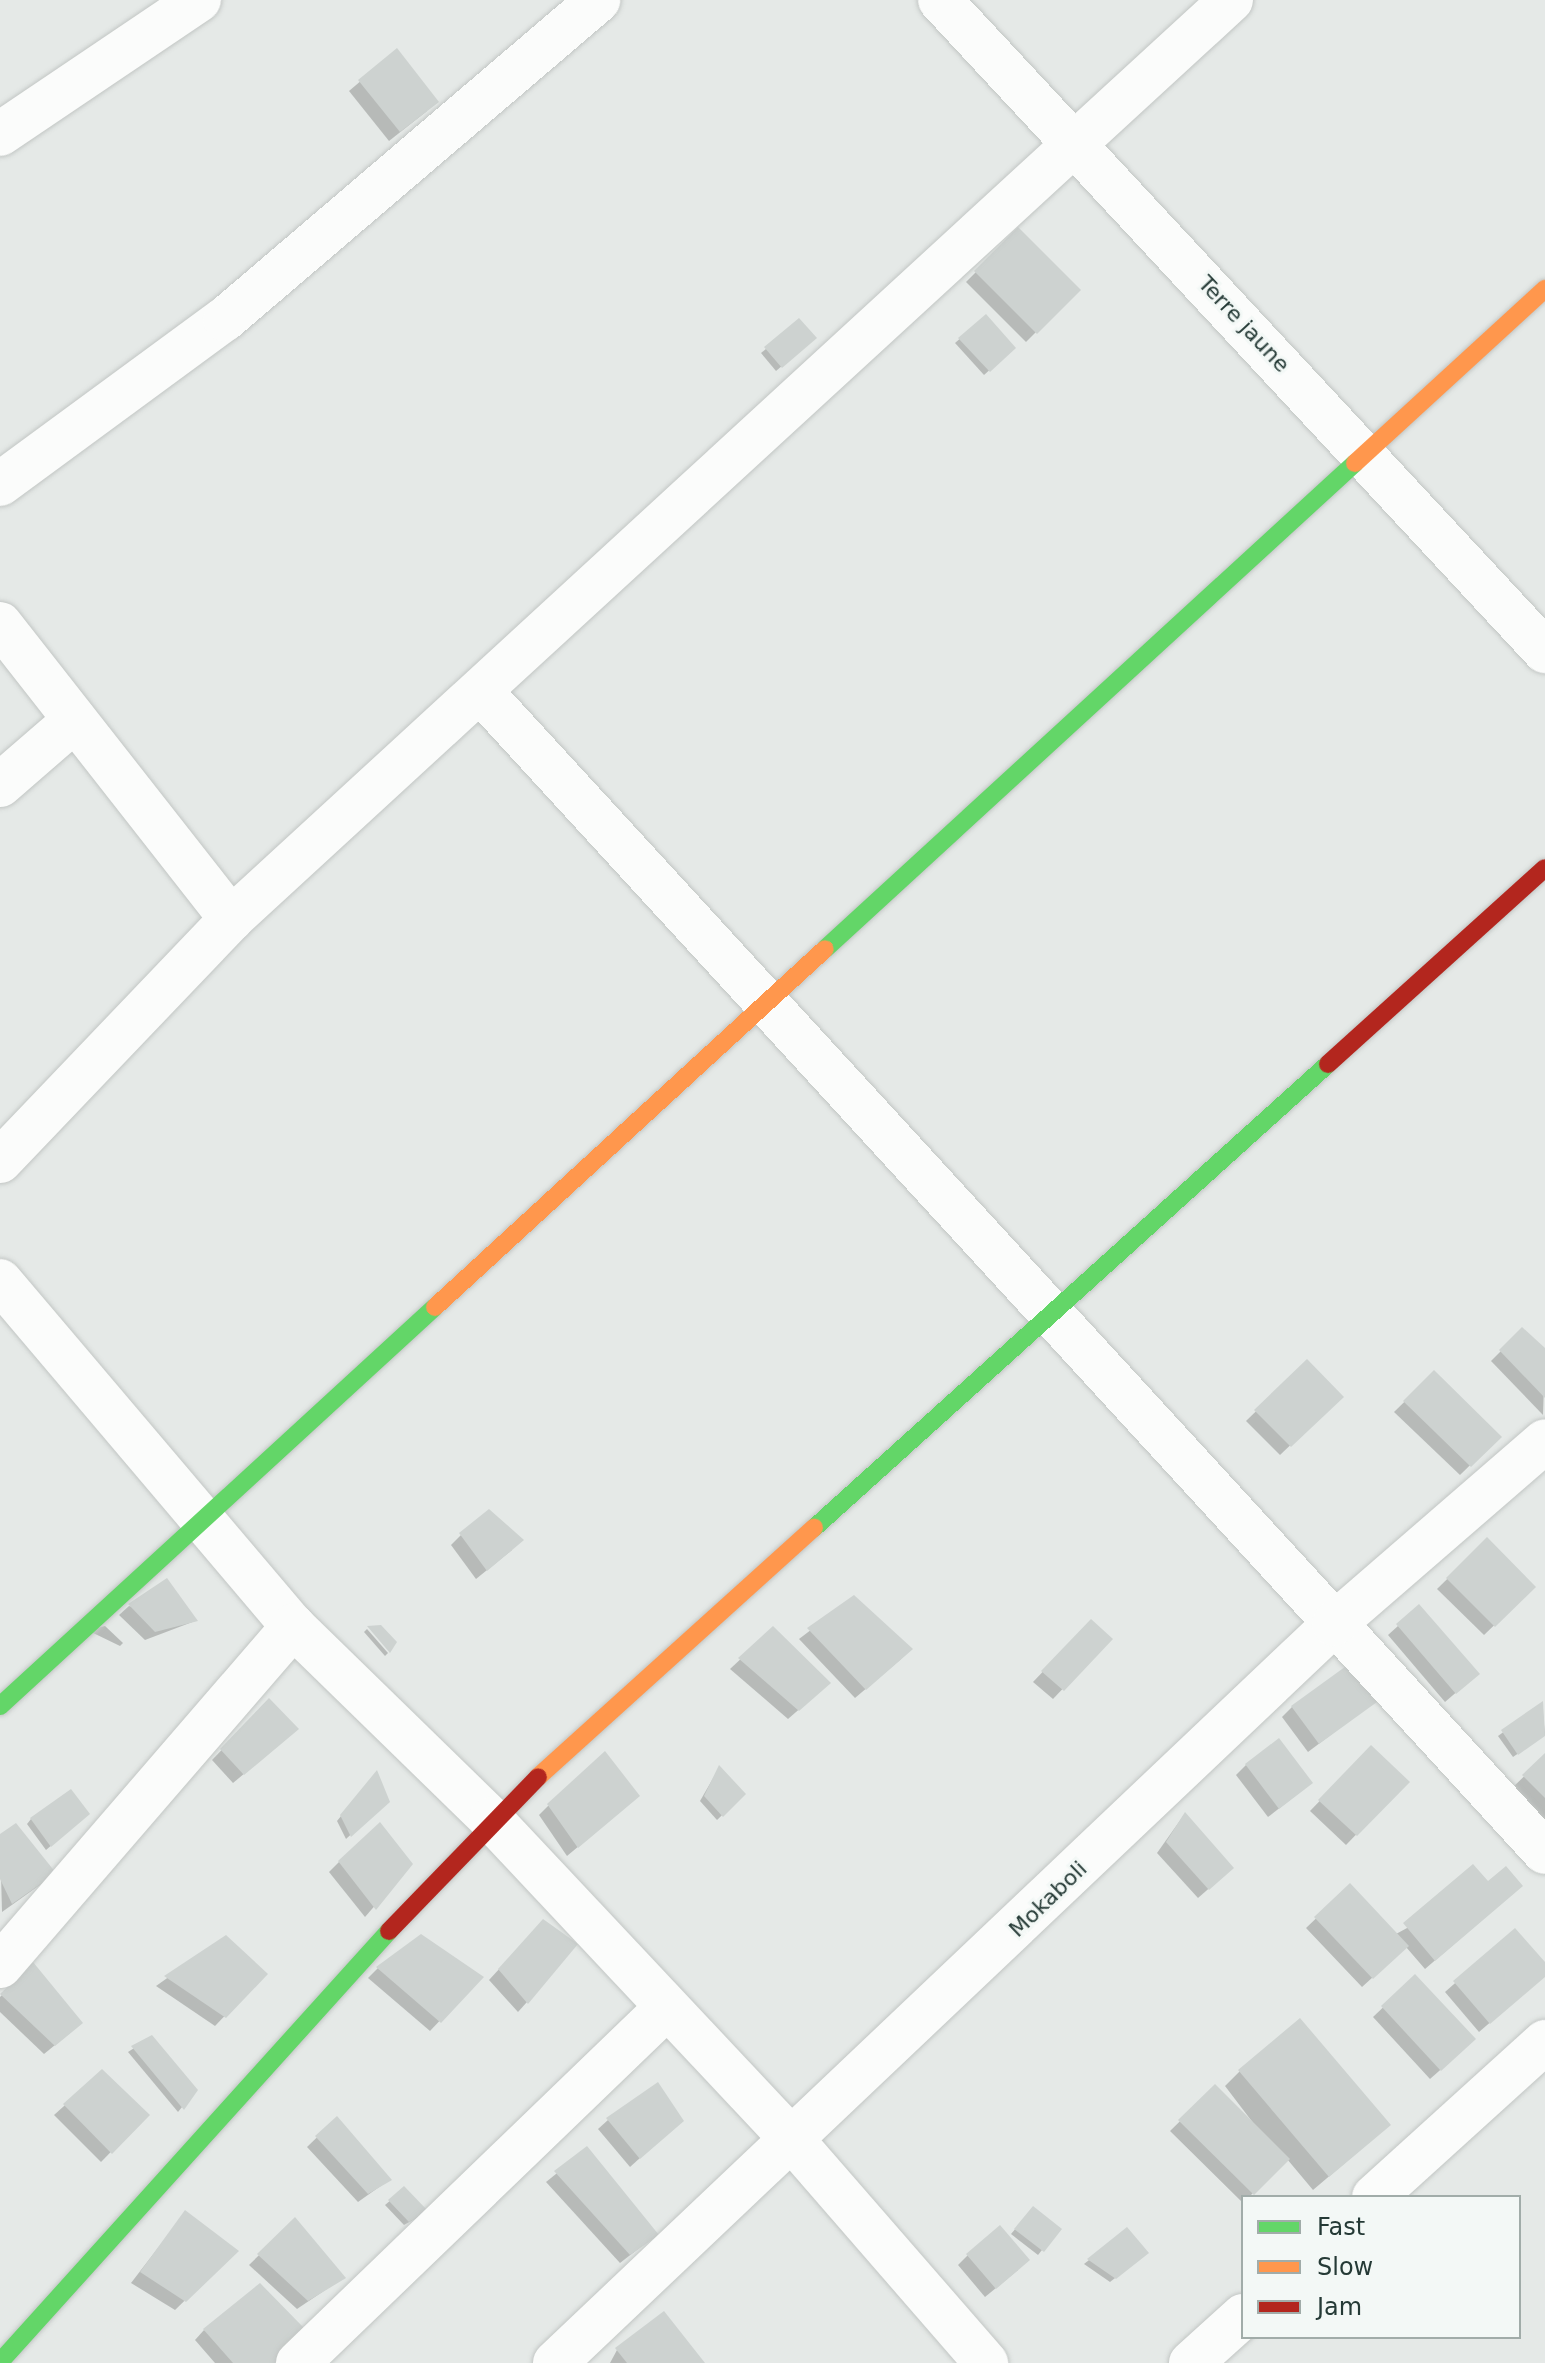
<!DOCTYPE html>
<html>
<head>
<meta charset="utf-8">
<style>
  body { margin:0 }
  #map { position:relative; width:1545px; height:2363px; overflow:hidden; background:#e5e9e7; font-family:"DejaVu Sans",sans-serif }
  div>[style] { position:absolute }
  .shadow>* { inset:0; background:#0003 }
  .building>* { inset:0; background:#cdd2d0 }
  .roads { filter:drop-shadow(0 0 2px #c2c6c4) drop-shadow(0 0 2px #c2c6c4) }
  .street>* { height:44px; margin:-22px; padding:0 22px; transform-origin:22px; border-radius:22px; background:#fbfcfb }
  .fast>* { height:18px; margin:-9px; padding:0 9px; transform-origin:9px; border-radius:9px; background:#63d668 }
  .slow>* { height:18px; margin:-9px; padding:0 9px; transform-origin:9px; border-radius:9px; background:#ff974d }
  .jam>* { height:18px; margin:-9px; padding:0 9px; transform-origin:9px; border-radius:9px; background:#b3261e }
  span { translate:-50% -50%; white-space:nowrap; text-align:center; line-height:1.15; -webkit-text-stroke:6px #f3f8f6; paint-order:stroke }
  .street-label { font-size:22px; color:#253a36 }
  .legend { position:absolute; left:1241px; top:2195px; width:280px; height:144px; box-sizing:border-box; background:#f3f8f6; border:2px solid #a1aca9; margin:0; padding:10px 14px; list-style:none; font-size:24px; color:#253a36 }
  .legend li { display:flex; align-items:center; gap:16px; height:40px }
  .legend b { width:40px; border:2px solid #a1aca9 }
</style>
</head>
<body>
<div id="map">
  <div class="shadow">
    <div style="clip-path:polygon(396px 51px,427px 111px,389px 141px,349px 91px)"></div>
    <div style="clip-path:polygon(1018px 230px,1078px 290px,1026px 342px,966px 282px)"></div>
    <div style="clip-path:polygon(985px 317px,1014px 348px,984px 375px,955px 343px)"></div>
    <div style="clip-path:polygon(799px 321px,810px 342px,776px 371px,761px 353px)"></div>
    <div style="clip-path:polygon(1522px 1330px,1545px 1351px,1543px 1415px,1491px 1361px)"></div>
    <div style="clip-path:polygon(1307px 1362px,1341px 1397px,1280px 1455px,1246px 1421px)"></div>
    <div style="clip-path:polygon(1434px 1373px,1499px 1437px,1460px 1475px,1394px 1412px)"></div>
    <div style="clip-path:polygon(461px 1535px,512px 1550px,476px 1579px,451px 1545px)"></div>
    <div style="clip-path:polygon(1487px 1540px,1534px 1587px,1484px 1635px,1437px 1589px)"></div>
    <div style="clip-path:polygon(854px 1597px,901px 1659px,855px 1698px,799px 1639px)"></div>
    <div style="clip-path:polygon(129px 1606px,195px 1621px,145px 1640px,119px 1615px)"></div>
    <div style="clip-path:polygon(1419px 1607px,1467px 1683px,1445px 1702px,1388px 1635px)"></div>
    <div style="clip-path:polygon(1091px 1621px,1110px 1639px,1053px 1699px,1033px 1682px)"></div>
    <div style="clip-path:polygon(105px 1626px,123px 1643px,120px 1646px,87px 1630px)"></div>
    <div style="clip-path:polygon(367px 1629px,388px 1653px,385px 1656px,364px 1632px)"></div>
    <div style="clip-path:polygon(773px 1629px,819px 1692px,788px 1719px,730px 1669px)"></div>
    <div style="clip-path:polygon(269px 1701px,287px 1738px,233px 1783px,212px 1760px)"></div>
    <div style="clip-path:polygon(1374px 1702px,1308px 1752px,1282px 1717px,1292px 1707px)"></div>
    <div style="clip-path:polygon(1542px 1704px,1545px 1735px,1513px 1757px,1498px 1736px)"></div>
    <div style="clip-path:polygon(1371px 1748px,1407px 1782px,1346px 1845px,1310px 1811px)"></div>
    <div style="clip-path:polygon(1545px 1756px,1545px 1828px,1509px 1791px)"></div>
    <div style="clip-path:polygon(1246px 1765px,1300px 1792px,1268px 1817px,1236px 1775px)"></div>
    <div style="clip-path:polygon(719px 1768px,744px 1794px,717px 1820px,700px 1801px)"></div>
    <div style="clip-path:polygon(373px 1777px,387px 1801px,346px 1839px,337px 1821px)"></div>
    <div style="clip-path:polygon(628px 1805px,567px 1856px,539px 1815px,548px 1806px)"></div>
    <div style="clip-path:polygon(1184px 1815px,1222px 1877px,1198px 1898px,1157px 1853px)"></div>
    <div style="clip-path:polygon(83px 1818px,46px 1850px,27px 1824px,31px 1819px)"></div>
    <div style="clip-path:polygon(15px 1826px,44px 1882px,2px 1912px,0 1836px)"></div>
    <div style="clip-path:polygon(339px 1862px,411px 1864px,365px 1917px,329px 1872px)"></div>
    <div style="clip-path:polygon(1488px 1884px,1511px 1895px,1425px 1969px,1406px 1947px,1362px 1987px,1306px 1928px,1350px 1886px,1396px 1934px)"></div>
    <div style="clip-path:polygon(1515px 1930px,1545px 1965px,1545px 1975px,1479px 2032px,1445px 1992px)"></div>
    <div style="clip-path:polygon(534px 1931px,527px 2002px,518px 2012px,489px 1980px)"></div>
    <div style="clip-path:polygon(225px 1937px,265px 1974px,215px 2026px,156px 1986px)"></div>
    <div style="clip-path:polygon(33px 1965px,71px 2032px,44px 2054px,0 2012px,0 1997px)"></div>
    <div style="clip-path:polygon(378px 1968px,481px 1977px,430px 2031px,368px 1978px)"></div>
    <div style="clip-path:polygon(1415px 1977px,1464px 2049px,1430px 2079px,1373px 2017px)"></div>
    <div style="clip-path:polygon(151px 2037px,196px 2090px,178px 2112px,128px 2052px)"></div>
    <div style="clip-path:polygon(1240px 2071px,1373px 2139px,1313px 2190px,1287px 2159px,1243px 2203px,1170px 2131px,1215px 2087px,1257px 2128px,1225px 2086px)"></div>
    <div style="clip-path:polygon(102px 2072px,147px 2115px,101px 2162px,54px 2115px)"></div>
    <div style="clip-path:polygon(337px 2118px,389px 2180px,358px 2202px,307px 2147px)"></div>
    <div style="clip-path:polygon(608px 2120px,671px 2130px,630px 2167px,598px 2129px)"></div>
    <div style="clip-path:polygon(587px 2149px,656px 2235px,620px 2263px,546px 2182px)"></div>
    <div style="clip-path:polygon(404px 2189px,422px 2215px,404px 2225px,385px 2205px)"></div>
    <div style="clip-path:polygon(185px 2213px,236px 2251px,175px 2310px,131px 2283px)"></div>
    <div style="clip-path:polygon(1029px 2213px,1042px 2250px,1038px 2255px,1011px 2234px)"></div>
    <div style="clip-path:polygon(295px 2220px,343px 2278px,297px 2309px,249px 2265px)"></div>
    <div style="clip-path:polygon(1127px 2230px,1142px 2257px,1110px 2282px,1084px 2264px)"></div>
    <div style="clip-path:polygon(968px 2255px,1018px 2270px,985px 2297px,958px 2265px)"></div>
    <div style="clip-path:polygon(204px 2330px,273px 2363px,215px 2363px,195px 2340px)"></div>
    <div style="clip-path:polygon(617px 2350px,702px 2363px,610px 2363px)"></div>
  </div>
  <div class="building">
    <div style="clip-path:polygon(397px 48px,439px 102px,400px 132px,358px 80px)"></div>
    <div style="clip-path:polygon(1018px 227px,1081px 290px,1037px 334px,974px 271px)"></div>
    <div style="clip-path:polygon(986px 314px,1016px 348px,990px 372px,958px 338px)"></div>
    <div style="clip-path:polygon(799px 318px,817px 338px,782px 368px,764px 347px)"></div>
    <div style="clip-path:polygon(1522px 1327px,1545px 1348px,1545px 1398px,1499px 1350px)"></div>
    <div style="clip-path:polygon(1307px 1359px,1344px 1397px,1291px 1447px,1254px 1410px)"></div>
    <div style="clip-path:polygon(1434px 1370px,1502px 1437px,1471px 1467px,1403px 1401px)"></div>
    <div style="clip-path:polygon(489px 1509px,524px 1540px,487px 1571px,459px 1533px)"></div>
    <div style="clip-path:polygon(1487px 1537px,1536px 1587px,1495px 1627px,1446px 1578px)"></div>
    <div style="clip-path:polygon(167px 1578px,198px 1621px,155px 1632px,128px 1604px)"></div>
    <div style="clip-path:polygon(854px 1595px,913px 1649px,866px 1690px,807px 1628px)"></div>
    <div style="clip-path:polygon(1419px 1604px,1480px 1674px,1456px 1694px,1396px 1624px)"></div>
    <div style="clip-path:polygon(1091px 1619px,1113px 1639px,1064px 1691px,1041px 1671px)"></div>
    <div style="clip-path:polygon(381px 1625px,397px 1642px,390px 1653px,367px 1626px)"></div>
    <div style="clip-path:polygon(773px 1626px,831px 1683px,799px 1711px,738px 1658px)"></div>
    <div style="clip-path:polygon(1349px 1664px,1377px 1702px,1319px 1744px,1291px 1706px)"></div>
    <div style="clip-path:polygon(269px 1698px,299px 1729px,244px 1775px,220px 1749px)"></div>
    <div style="clip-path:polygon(1543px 1701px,1545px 1736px,1518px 1755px,1501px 1730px)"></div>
    <div style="clip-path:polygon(1279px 1738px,1313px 1783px,1279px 1809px,1245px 1764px)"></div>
    <div style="clip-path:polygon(1371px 1745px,1410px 1782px,1357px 1836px,1318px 1800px)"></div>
    <div style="clip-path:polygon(605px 1751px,640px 1796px,578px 1848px,547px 1804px)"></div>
    <div style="clip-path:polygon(1545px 1753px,1545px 1798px,1522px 1775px)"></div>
    <div style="clip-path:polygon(719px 1765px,746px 1794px,723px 1817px,704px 1796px)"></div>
    <div style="clip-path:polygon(377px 1770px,390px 1802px,351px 1837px,340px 1815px)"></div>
    <div style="clip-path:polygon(71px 1789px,90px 1814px,51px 1847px,30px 1818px)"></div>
    <div style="clip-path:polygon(1185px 1812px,1234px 1868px,1209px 1890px,1166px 1842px)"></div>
    <div style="clip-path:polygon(380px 1822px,413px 1864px,376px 1910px,338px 1861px)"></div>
    <div style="clip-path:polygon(16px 1823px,56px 1873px,12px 1904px,0 1879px,0 1834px)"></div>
    <div style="clip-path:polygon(1473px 1864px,1488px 1881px,1506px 1866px,1523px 1886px,1435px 1961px,1403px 1923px)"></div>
    <div style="clip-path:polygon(1350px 1883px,1409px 1946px,1373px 1979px,1314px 1917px)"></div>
    <div style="clip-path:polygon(543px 1919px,578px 1944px,528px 2004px,498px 1969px)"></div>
    <div style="clip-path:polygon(1515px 1928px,1545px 1962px,1545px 1977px,1490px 2024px,1453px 1981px)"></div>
    <div style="clip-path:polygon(421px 1934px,484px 1977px,441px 2023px,376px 1967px)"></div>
    <div style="clip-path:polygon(226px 1935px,268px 1974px,226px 2018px,164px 1976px)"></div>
    <div style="clip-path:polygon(33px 1962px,83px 2023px,55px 2046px,0 1994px)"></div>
    <div style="clip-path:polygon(1415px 1974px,1476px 2039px,1441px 2071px,1381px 2006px)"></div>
    <div style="clip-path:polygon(1300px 2018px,1391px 2125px,1329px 2177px,1238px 2070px)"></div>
    <div style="clip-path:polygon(152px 2035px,198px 2090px,184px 2110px,131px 2046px)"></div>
    <div style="clip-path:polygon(102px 2069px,150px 2115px,112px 2154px,63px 2104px)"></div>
    <div style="clip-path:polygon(658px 2082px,684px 2121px,640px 2159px,606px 2118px)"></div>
    <div style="clip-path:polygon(1215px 2084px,1290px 2159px,1254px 2195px,1178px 2120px)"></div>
    <div style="clip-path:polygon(337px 2116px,392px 2180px,368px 2194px,315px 2136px)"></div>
    <div style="clip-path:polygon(587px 2146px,659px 2235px,630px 2255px,554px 2171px)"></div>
    <div style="clip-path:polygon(404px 2186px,428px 2211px,409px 2222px,388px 2200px)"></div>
    <div style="clip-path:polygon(1033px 2206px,1062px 2229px,1044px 2252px,1014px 2229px)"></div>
    <div style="clip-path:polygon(185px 2210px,239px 2251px,186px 2302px,140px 2272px)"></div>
    <div style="clip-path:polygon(295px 2217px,346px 2278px,308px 2301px,257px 2254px)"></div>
    <div style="clip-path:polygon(1000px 2225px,1030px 2260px,996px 2289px,966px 2254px)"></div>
    <div style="clip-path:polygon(1127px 2227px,1149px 2253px,1116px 2279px,1087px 2259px)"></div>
    <div style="clip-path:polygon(260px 2283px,304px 2328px,275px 2363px,233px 2363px,203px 2329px)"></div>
    <div style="clip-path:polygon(664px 2311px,705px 2363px,627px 2363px,615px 2348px)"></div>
  </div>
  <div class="roads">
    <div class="street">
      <div style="left:940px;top:0;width:889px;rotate:47.1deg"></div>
      <div style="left:0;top:134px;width:240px;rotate:-34deg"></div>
      <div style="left:0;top:484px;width:279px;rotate:-36.3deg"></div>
      <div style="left:225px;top:319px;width:491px;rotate:-40.5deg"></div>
      <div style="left:0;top:624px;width:375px;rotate:51.9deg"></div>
      <div style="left:483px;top:694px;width:1571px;rotate:47.48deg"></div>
      <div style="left:0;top:785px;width:99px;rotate:-40.9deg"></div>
      <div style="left:0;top:1161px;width:335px;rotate:-46.3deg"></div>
      <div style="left:231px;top:919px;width:1358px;rotate:-42.58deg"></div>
      <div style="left:0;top:1281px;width:453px;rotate:49.7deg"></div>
      <div style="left:293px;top:1626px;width:277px;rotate:44.3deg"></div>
      <div style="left:491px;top:1819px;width:443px;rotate:46.8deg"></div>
      <div style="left:794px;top:2142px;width:293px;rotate:49deg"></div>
      <div style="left:0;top:1966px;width:449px;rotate:-49.2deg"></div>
      <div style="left:1374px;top:2197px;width:231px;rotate:-42.2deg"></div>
      <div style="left:298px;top:2363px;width:508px;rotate:-43.96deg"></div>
      <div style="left:555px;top:2363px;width:1074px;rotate:-43.49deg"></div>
      <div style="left:1334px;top:1624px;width:279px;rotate:-40.9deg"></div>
      <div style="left:1191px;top:2363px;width:70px;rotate:-42.1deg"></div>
    </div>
    <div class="fast">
      <div style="left:825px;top:949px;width:719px;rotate:-42.52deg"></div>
      <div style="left:814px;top:1528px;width:692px;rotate:-42.07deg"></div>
      <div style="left:0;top:1706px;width:590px;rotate:-42.53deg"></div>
      <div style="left:0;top:2362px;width:581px;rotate:-47.93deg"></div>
    </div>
    <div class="slow">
      <div style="left:1355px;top:463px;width:258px;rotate:-42.5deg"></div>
      <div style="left:435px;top:1307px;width:529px;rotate:-42.55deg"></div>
      <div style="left:538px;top:1777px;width:372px;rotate:-42.1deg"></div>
    </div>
    <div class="jam">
      <div style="left:1328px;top:1064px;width:292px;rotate:-42.1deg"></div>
      <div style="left:389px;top:1931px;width:214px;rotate:-45.9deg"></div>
    </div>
  </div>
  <div class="street-label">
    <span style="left:1244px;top:324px;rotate:47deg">Terre jaune</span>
    <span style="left:1048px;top:1899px;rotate:-44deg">Mokaboli</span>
  </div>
  <ul class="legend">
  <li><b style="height:10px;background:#63d668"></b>Fast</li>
  <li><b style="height:10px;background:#ff974d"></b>Slow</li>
  <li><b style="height:10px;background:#b3261e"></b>Jam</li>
  </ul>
</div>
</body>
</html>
